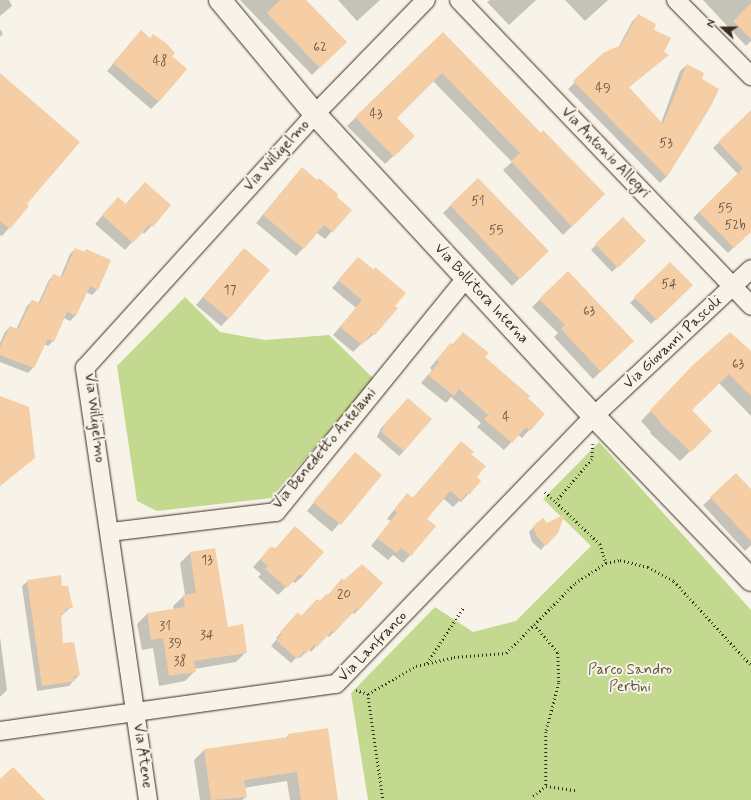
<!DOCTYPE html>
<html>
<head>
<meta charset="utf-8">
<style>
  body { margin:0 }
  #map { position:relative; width:751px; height:800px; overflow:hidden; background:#f7f3e8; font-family:Mynerve,sans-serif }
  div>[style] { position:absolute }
  .green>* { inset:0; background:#c3d98f }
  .shadow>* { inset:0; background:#0003 }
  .building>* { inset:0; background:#f5cea5 }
  .path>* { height:2.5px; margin-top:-1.25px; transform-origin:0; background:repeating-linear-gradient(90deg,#3b2a1e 0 1px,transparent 0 4px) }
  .roads { filter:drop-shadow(0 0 1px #3b2a1e) drop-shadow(0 0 1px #3b2a1e) }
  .street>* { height:18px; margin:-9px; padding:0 9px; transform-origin:9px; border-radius:9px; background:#f7f3e8 }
  .secondary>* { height:22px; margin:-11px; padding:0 11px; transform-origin:11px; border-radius:11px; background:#f7f3e8 }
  span { translate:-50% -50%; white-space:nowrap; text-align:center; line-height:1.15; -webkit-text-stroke:4px #f7f3e8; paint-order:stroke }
  .number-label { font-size:13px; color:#6a5340 }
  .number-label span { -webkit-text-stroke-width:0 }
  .street-label { font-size:15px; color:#3b2a1e }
  .park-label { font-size:15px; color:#5d563a }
  .north { position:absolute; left:703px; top:8px; width:40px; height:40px; -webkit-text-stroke:3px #f7f3e8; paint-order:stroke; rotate:291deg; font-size:11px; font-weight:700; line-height:16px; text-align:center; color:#3b2a1e }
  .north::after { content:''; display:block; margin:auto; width:14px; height:18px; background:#3b2a1e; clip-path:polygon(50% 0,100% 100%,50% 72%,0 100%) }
</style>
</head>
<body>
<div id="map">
  <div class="green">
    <div style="clip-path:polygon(185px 297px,220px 332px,265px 340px,329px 335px,374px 379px,271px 498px,157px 511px,137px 501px,117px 366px)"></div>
    <div style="clip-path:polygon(599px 442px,751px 610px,751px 800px,368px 800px,351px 693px,435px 607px,473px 632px,516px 621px,591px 546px,543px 499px)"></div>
  </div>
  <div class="shadow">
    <div style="clip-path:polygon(0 0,9px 0,12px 6px,0 16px)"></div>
    <div style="clip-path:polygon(240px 0,306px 0,345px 42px,312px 75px)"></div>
    <div style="clip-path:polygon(338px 0,380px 0,357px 21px)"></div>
    <div style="clip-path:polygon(490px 0,536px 0,509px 25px,487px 2px)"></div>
    <div style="clip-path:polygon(565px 0,608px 0,585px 21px)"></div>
    <div style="clip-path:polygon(703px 0,751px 0,751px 41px,746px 46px)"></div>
    <div style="clip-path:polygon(638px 15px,652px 30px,662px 52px,668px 55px,628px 88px,661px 123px,680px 71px,687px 65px,700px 79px,710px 105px,666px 177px,660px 183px,568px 89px,604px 54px,618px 48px,632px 22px)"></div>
    <div style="clip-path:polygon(0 29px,3px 34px,0 37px)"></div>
    <div style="clip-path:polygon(443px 33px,541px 134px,604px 194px,563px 235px,503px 170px,512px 162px,433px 81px,396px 118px,414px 136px,385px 164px,347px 126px)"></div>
    <div style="clip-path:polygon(134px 39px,171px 56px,159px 101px,151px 109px,107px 71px)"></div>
    <div style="clip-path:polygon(0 82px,26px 204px,28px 206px,2px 236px,0 235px)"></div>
    <div style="clip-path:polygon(745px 117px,751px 124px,751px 230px,728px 253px,693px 218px,738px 174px,713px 148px)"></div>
    <div style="clip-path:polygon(295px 176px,335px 197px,351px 210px,325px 239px,317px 233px,296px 256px,256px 223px)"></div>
    <div style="clip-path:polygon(478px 179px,547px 251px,512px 286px,443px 213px)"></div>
    <div style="clip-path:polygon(137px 191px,170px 205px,144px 234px,142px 231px,125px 250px,95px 224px,118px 198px,125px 205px)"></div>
    <div style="clip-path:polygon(623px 219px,644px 240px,612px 272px,591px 250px)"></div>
    <div style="clip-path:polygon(75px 249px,83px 253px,86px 250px,97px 290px,92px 295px,86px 292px,75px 316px,70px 321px,64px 318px,53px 341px,48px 346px,44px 344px,33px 368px,28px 373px,0 362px,0 343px,5px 332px,10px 327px,16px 330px,27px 306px,32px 301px,38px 304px,49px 280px,54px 275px,60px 278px,70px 254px)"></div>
    <div style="clip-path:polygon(244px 249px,229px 318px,221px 326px,196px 305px)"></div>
    <div style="clip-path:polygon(358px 258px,373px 271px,374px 334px,366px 341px,365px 340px,353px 352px,333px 335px,356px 308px,332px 288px)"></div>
    <div style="clip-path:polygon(670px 263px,691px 285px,651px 324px,630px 303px)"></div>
    <div style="clip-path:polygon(568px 272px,633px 341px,593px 379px,554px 337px,558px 333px,532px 307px)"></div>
    <div style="clip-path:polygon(463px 333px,484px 357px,544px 414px,522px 438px,518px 435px,504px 450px,477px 427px,481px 423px,451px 397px,446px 403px,421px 383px,432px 370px,430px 368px,443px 352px,451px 344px,452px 345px)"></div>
    <div style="clip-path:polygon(751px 353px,751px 416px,719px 383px,690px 411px,711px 431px,680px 461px,650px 433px,651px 432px,641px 421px,682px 378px)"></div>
    <div style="clip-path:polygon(0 397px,34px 458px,0 486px)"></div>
    <div style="clip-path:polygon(408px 400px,404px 451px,399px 456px,377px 437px,381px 428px)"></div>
    <div style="clip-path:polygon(461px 442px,470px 454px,475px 477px,480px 481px,461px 502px,459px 501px,453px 507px,444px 499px,426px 519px,435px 527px,403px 563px,393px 555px,388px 560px,371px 546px,391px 521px,387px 519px,400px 502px,412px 499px)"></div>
    <div style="clip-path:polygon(348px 461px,381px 475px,332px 532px,307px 511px)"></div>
    <div style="clip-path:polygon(751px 490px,751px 545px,745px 551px,703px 505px,711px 498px)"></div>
    <div style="clip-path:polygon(295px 527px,303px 576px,295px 583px,292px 581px,278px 595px,258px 577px,261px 574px,253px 567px,263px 556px,275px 549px)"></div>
    <div style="clip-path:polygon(534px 527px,545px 545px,541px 550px,532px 542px,529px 532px)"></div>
    <div style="clip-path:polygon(214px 549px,227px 628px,246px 652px,236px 662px,194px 669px,195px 671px,185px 681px,159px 686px,153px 648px,142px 650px,137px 624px,147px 614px,174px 610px,173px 606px,185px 595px,180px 563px,190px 553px)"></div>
    <div style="clip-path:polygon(28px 581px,62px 588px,71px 607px,60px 617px,62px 644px,79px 675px,69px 686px,37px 691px,22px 586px)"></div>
    <div style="clip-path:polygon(338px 585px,359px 609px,354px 614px,352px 613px,329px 637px,326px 635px,311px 652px,309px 649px,300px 658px,298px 656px,291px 663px,271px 646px,277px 639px,276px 638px,293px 619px,301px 617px,327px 596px)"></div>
    <div style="clip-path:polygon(0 637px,7px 690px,0 697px)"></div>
    <div style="clip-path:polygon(288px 735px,337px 800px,290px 800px,287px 781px,244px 788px,246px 797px,242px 800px,200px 800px,194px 760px,204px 750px,286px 738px)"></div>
  </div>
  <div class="building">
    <div style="clip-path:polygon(280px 0,306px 0,347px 42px,320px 68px,267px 13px)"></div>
    <div style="clip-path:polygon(751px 3px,751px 39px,733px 21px)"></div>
    <div style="clip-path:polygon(638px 14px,656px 24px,654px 30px,671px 38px,664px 52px,669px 55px,629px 87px,663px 124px,687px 64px,704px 73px,702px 79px,719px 89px,711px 106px,667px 177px,573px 81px,603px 53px,621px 45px)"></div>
    <div style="clip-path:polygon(141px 30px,150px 38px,153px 34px,166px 43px,175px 53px,172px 56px,187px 69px,159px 102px,113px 63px)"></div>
    <div style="clip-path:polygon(443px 32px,541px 133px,543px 130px,605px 194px,572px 227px,511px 161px,520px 153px,442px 73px,397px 118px,415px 136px,394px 157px,355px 117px)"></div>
    <div style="clip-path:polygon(0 73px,80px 142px,27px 204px,29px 206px,10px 229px,0 221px)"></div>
    <div style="clip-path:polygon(751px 110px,751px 232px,734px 248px,699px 212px,743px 168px,718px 142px)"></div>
    <div style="clip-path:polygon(302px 167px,317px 180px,319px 178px,338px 194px,337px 197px,352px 210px,333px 232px,324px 225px,304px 249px,263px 215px)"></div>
    <div style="clip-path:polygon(478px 178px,549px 251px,520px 279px,450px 205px)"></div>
    <div style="clip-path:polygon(145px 182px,171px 205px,153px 227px,150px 224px,133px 243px,102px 215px,118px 197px,126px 204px)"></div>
    <div style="clip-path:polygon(623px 217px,646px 241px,618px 268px,595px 244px)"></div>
    <div style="clip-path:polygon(75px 248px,85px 252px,86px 249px,111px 260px,98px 290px,90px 286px,76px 316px,67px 312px,54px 342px,48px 339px,34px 368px,0 355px,0 347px,10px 326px,18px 329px,32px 300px,40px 303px,53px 274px,62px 277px)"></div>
    <div style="clip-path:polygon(244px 248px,270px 270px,229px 319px,203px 297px)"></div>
    <div style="clip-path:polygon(358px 257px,374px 270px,375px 267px,406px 293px,395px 306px,398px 308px,375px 335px,372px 333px,362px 345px,340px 327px,362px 300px,338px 280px)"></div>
    <div style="clip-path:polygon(670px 262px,693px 285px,657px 320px,634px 297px)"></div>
    <div style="clip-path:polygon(568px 271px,634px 341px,601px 372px,561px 329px,565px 325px,539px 299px)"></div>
    <div style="clip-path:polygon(463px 332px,489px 353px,485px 357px,530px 396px,528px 398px,545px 414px,530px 431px,526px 427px,512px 443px,484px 419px,488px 415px,459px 389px,454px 396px,428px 375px,439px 362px,437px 360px,450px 343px,453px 345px)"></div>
    <div style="clip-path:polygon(730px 332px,751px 351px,751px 396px,729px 374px,692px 410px,712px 431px,691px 452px,659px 422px,660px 421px,650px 410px,692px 366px)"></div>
    <div style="clip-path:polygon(0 396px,29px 407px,35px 458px,0 486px)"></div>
    <div style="clip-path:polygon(408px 398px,432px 419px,404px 451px,381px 432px,386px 422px)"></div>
    <div style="clip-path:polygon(461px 441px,474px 452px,471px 454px,486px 466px,477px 477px,481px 481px,469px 495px,467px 493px,461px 500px,451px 491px,449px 492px,427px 519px,436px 526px,411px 556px,401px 548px,397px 553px,377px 538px,397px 513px,394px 510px,407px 493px,413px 498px)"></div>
    <div style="clip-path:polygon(355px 452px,382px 475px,341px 525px,313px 502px)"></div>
    <div style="clip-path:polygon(736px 473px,751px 489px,751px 541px,710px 497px)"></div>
    <div style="clip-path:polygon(565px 514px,558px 533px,546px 546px,537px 537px,533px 526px,543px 518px,547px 523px)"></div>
    <div style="clip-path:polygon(295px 526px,324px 552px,303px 576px,300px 574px,287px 588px,265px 569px,268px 566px,260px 559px,270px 547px,276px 548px)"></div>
    <div style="clip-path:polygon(215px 548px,228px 627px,243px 624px,247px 653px,194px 661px,196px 672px,169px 676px,163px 638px,151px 640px,147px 613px,185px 607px,183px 595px,196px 593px,190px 552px)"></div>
    <div style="clip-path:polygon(362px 564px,383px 583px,359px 610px,357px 608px,334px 633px,332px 631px,317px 647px,314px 645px,306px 654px,304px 652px,297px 659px,276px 640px,282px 634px,280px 632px,298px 612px,301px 616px,317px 599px,320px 601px,326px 594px,328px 595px,342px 578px,344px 580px)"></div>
    <div style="clip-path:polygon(61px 575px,62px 586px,68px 586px,73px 608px,65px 609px,65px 613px,61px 614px,63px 643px,74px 642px,80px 675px,74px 676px,75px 681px,42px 686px,27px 580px)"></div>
    <div style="clip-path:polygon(328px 728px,338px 800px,301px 800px,297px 772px,244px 780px,247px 797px,211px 800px,204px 749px,288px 737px,288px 734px)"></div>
    <div style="clip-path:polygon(13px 767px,45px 800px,0 800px,0 779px)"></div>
  </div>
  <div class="path">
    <div style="left:593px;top:444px;width:15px;rotate:94deg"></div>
    <div style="left:592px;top:459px;width:56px;rotate:129.9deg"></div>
    <div style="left:556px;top:502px;width:61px;rotate:43.7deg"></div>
    <div style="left:600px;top:544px;width:20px;rotate:72deg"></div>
    <div style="left:606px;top:563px;width:14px;rotate:-12deg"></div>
    <div style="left:620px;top:560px;width:29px;rotate:14deg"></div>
    <div style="left:648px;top:567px;width:30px;rotate:28deg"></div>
    <div style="left:674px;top:581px;width:114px;rotate:47.5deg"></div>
    <div style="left:545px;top:492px;width:15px;rotate:42deg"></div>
    <div style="left:534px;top:624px;width:38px;rotate:50deg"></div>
    <div style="left:558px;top:653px;width:30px;rotate:88deg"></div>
    <div style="left:559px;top:683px;width:51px;rotate:104.9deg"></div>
    <div style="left:546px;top:732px;width:54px;rotate:90deg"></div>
    <div style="left:546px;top:786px;width:30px;rotate:8deg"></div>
    <div style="left:427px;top:663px;width:66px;rotate:-56.8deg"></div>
    <div style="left:356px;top:690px;width:13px;rotate:18deg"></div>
    <div style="left:368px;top:694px;width:107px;rotate:81.9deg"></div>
    <div style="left:368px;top:694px;width:56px;rotate:-30.3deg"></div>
    <div style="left:416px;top:666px;width:39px;rotate:-13deg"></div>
    <div style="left:454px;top:657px;width:52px;rotate:-4.4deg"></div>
    <div style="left:506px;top:653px;width:98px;rotate:-45.4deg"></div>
    <div style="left:575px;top:583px;width:37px;rotate:-33deg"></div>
    <div style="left:533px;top:796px;width:16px;rotate:-38deg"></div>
  </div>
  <div class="roads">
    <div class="street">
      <div style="left:459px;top:0;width:423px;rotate:46.3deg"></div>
      <div style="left:676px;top:0;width:107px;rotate:45.4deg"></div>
      <div style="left:110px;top:532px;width:167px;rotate:-6.9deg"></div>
      <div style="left:276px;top:512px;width:301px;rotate:-50.9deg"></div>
      <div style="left:0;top:731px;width:339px;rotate:-8deg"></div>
      <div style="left:336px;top:684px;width:372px;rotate:-46.1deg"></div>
      <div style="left:594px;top:416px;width:215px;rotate:-43.1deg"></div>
      <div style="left:148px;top:800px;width:437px;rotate:-98.3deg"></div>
      <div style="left:85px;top:368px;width:343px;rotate:-47.8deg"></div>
      <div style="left:315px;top:114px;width:159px;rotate:-45.8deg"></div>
    </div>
    <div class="secondary">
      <div style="left:220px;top:0;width:148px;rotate:50.2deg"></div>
      <div style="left:315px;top:114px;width:411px;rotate:47.3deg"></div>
      <div style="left:594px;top:416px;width:227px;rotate:46.2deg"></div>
    </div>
  </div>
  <div class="number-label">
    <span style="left:320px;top:48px">62</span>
    <span style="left:160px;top:62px">48</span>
    <span style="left:603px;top:89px">49</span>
    <span style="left:376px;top:115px">43</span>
    <span style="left:666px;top:144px">53</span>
    <span style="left:478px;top:202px">51</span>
    <span style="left:725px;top:209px">55</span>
    <span style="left:735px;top:226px">52b</span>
    <span style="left:496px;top:231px">55</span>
    <span style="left:669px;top:285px">54</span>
    <span style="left:230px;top:291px">17</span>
    <span style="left:589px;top:312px">63</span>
    <span style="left:738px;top:365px">63</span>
    <span style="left:506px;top:418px">4</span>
    <span style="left:207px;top:561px">13</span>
    <span style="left:344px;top:595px">20</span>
    <span style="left:165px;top:627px">31</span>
    <span style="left:207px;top:636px">34</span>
    <span style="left:175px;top:644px">39</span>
    <span style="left:180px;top:662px">38</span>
  </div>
  <div class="street-label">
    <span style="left:605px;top:153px;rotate:46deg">Via Antonio Allegri</span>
    <span style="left:277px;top:156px;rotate:-48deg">Via Wiligelmo</span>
    <span style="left:481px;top:294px;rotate:47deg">Via Bollitora Interna</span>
    <span style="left:673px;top:343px;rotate:-43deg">Via Giovanni Pascoli</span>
    <span style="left:94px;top:418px;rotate:83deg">Via Wiligelmo</span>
    <span style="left:325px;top:449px;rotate:-50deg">Via Benedetto Antelami</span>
    <span style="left:373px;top:647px;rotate:-46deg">Via Lanfranco</span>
    <span style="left:142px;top:756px;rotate:82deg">Via Atene</span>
  </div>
  <div class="park-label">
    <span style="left:630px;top:679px">Parco Sandro<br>Pertini</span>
  </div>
  <div class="north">N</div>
</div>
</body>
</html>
